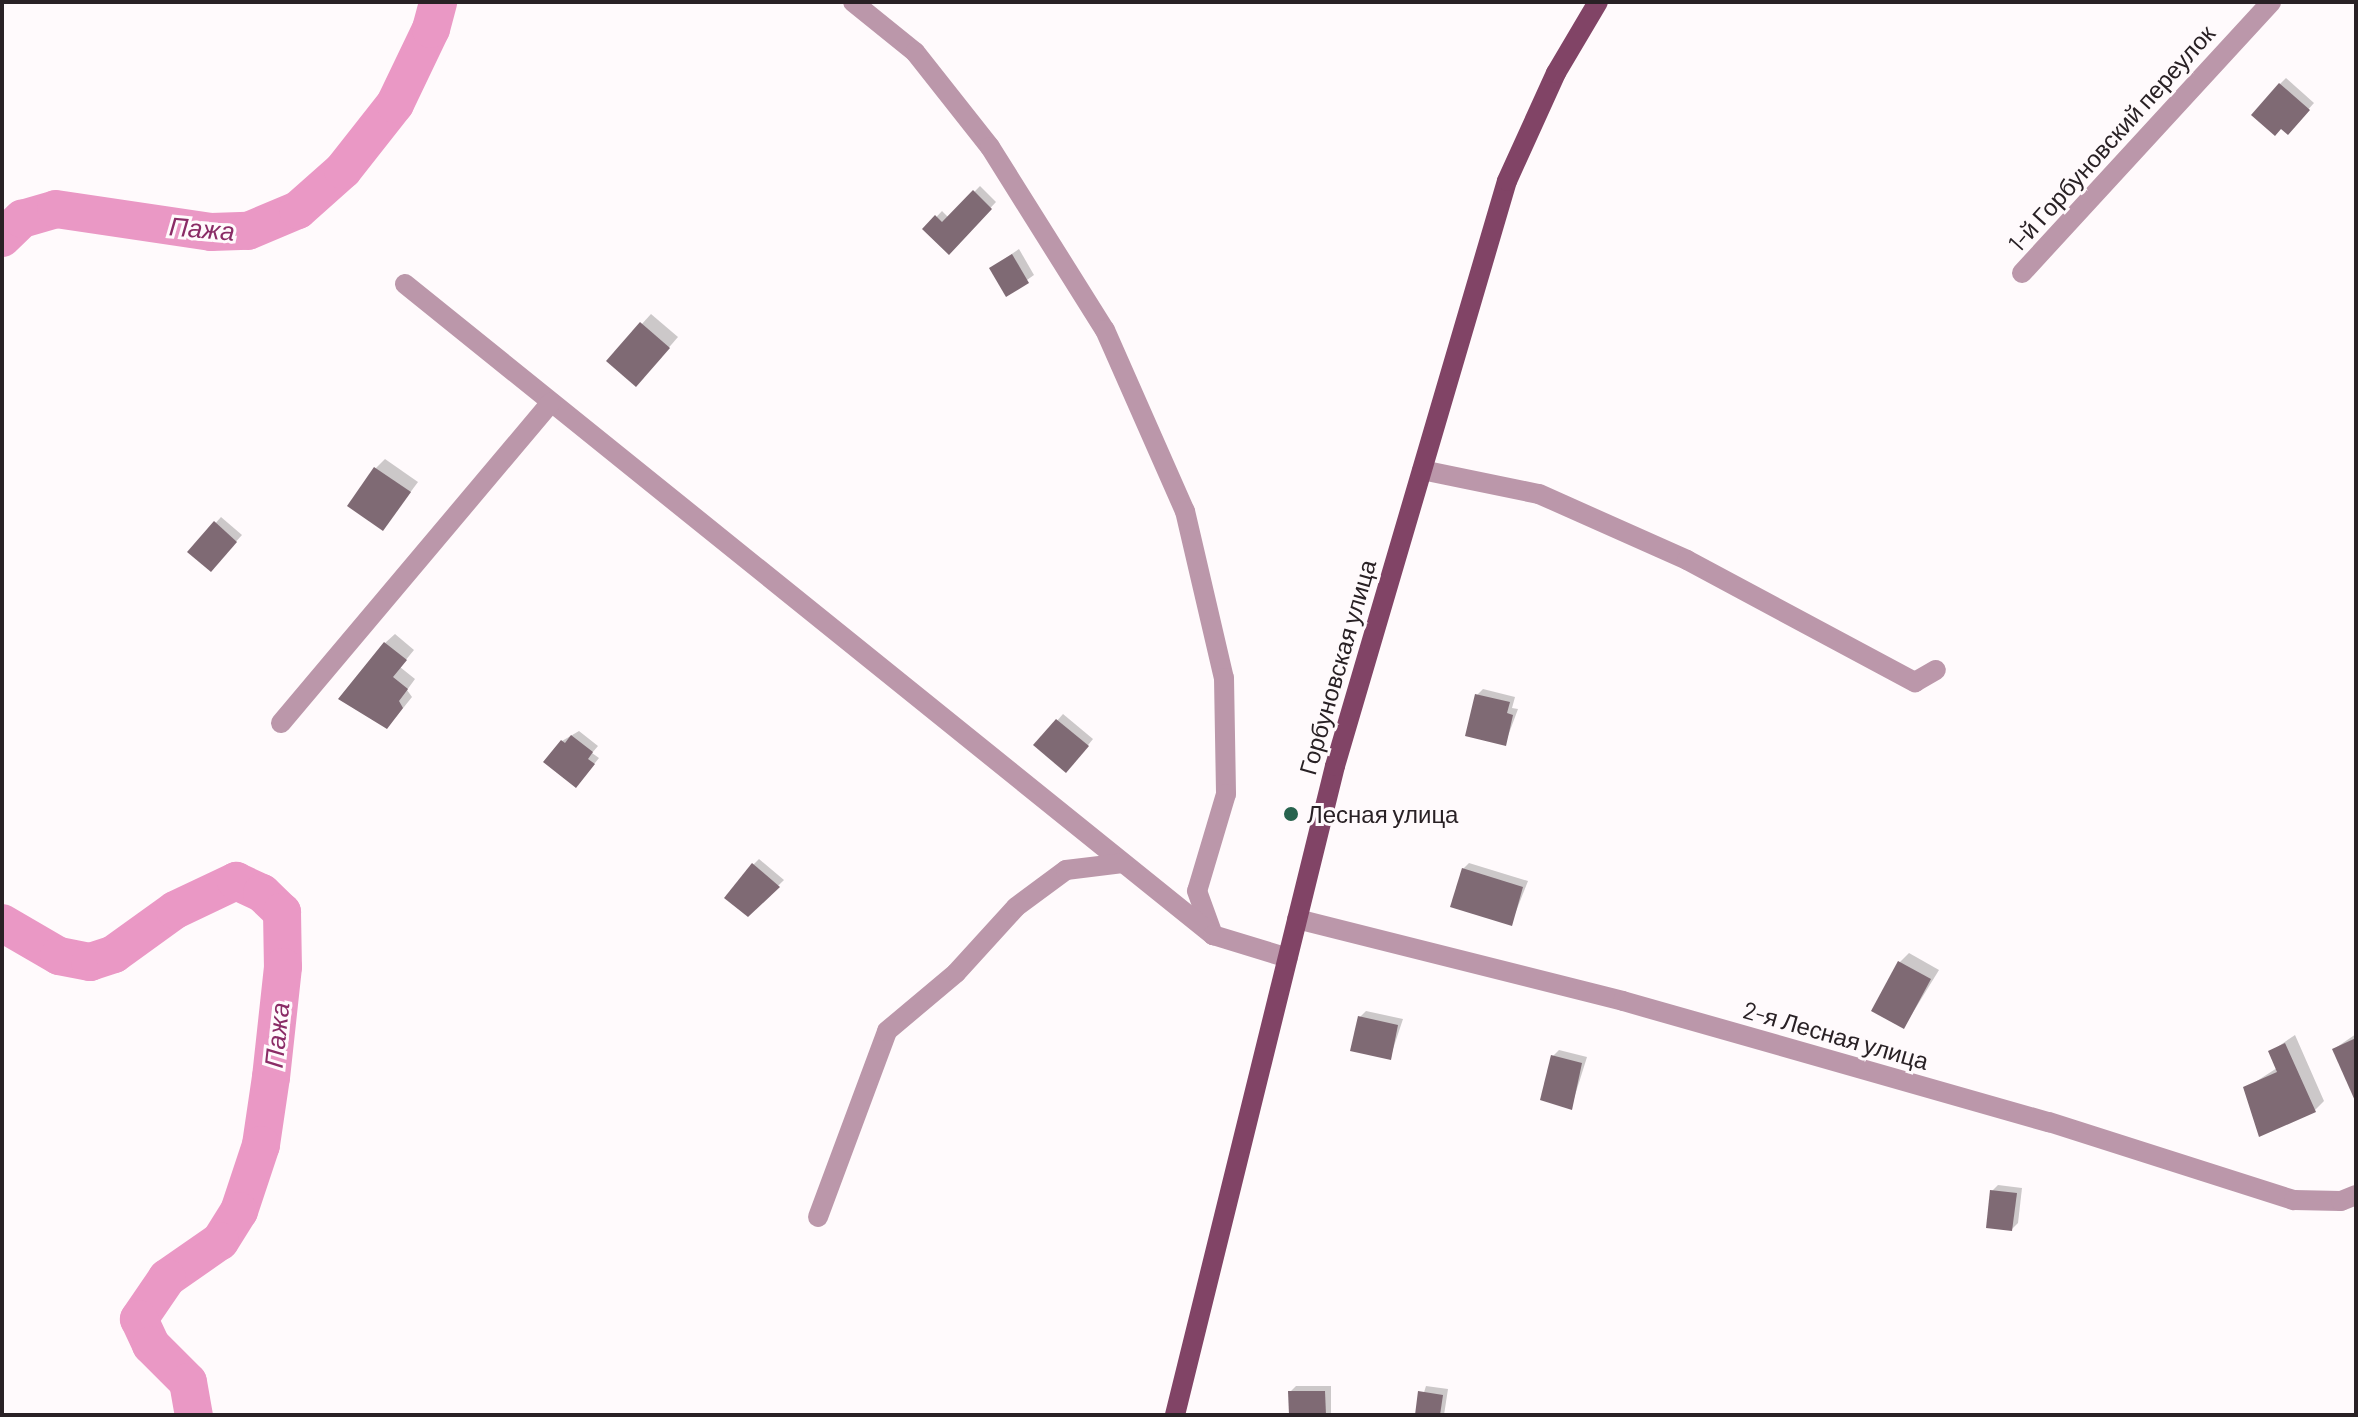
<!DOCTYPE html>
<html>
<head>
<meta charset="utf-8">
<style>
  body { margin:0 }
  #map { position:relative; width:2358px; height:1417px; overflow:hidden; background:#fffafc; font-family:Barlow,sans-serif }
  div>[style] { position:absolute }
  .shadow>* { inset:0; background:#0003 }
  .river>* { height:38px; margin:-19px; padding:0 19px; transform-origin:19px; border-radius:19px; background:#ea98c5 }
  .building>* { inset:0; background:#7f6a74 }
  .minor>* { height:20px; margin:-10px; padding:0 10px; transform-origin:10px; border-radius:10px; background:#bb97aa }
  .major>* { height:20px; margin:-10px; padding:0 10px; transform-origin:10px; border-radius:10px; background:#814466 }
  .dots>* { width:22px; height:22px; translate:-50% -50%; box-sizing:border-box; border:4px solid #fffafc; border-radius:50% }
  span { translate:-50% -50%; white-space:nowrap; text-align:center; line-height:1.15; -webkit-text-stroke:6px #fffafc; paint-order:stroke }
  .street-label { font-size:24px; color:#292125 }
  .poi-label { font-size:24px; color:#292125 }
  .left { translate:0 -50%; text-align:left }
  .water-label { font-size:26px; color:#8a2c66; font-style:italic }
  .frame { position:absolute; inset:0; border:4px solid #292125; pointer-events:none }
</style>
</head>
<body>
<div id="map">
  <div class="shadow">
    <div style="clip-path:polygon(2286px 78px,2314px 103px,2288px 132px,2280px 84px)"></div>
    <div style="clip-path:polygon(980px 186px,996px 202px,949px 252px,925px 229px,942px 211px,949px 218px)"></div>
    <div style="clip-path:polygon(1019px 249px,1034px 275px,1007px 294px,991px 268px)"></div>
    <div style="clip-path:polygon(651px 314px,678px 337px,645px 375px,609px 360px)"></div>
    <div style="clip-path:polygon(385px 459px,418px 482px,383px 529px,376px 468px)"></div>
    <div style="clip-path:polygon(221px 517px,242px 535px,211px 569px,190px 552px)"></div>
    <div style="clip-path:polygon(395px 634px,414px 650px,400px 667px,415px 679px,407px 690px,412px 697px,396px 717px,385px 643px)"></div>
    <div style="clip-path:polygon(1483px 689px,1515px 697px,1512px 708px,1518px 709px,1505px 744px,1477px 695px)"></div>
    <div style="clip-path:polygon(1063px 714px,1093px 739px,1072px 765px,1036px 745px)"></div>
    <div style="clip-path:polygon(579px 731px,598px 746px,592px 753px,599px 758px,582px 779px,562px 741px)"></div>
    <div style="clip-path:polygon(759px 859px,784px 880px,748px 915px,753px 865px)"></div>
    <div style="clip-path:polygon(1469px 863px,1528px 881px,1511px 924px,1463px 869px)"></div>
    <div style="clip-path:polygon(1909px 953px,1939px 970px,1904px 1027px,1900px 962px)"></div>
    <div style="clip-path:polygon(1366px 1011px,1403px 1019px,1390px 1058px,1360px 1017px)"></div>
    <div style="clip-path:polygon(2356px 1034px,2356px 1095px,2334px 1049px)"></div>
    <div style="clip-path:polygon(2295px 1035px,2324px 1101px,2315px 1110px,2246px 1088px,2277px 1068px,2270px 1052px)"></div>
    <div style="clip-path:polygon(1559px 1050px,1587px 1057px,1571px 1108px,1553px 1056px)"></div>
    <div style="clip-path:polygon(1998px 1185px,2022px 1188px,2018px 1223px,2012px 1229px,1992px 1191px)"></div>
    <div style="clip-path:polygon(1296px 1386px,1331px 1386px,1331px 1415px,1291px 1415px,1290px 1392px)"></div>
    <div style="clip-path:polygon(1426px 1386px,1448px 1389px,1444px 1415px,1417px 1415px)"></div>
  </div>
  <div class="river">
    <div style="left:2px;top:238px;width:28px;rotate:-44deg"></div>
    <div style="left:22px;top:219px;width:35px;rotate:-16deg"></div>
    <div style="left:56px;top:209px;width:157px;rotate:8.4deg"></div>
    <div style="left:211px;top:232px;width:37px;rotate:-2deg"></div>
    <div style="left:248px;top:231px;width:54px;rotate:-22.8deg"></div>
    <div style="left:298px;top:210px;width:60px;rotate:-41.6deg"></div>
    <div style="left:343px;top:170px;width:84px;rotate:-51.8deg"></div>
    <div style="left:395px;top:104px;width:83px;rotate:-64.4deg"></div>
    <div style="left:431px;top:29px;width:28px;rotate:-75deg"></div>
    <div style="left:2px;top:923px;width:66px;rotate:30.1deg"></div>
    <div style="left:59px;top:956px;width:32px;rotate:11deg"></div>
    <div style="left:90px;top:962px;width:25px;rotate:-18deg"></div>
    <div style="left:114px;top:954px;width:75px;rotate:-35.8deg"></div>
    <div style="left:175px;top:910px;width:68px;rotate:-25.4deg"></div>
    <div style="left:236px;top:881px;width:29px;rotate:25deg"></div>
    <div style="left:262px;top:893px;width:28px;rotate:44deg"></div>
    <div style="left:282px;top:912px;width:55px;rotate:89deg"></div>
    <div style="left:283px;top:967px;width:111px;rotate:96.2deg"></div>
    <div style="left:271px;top:1077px;width:69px;rotate:98.4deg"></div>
    <div style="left:261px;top:1145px;width:70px;rotate:108.4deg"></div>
    <div style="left:239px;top:1211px;width:36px;rotate:122deg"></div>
    <div style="left:220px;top:1241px;width:65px;rotate:145.1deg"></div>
    <div style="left:167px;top:1278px;width:50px;rotate:124.3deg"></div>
    <div style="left:139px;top:1319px;width:29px;rotate:65deg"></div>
    <div style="left:151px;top:1345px;width:52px;rotate:45deg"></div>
    <div style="left:188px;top:1382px;width:34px;rotate:80deg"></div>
  </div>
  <div class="building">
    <div style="clip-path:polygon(2279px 83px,2310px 110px,2288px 135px,2281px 129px,2275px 136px,2251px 115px)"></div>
    <div style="clip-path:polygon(973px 190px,992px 209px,949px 255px,922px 229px,935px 215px,942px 222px)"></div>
    <div style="clip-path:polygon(1012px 254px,1029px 283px,1006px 297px,989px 268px)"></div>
    <div style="clip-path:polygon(640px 322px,670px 348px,636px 387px,606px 361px)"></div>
    <div style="clip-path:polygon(374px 467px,411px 492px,383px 531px,347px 506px)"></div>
    <div style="clip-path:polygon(214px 521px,237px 542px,211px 572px,187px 552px)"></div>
    <div style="clip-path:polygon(384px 642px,407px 660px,393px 677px,408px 689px,399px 701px,403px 708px,387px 729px,338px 699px)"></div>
    <div style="clip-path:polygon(1475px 694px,1510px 702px,1507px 713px,1513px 715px,1506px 746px,1465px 736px)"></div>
    <div style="clip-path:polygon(1056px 719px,1089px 746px,1066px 773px,1033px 745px)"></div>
    <div style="clip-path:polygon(571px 735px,593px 752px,588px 759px,595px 764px,576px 788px,543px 762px,561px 740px,565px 743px)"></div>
    <div style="clip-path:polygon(752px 863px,780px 887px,748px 917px,724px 898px)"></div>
    <div style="clip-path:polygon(1462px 868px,1523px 887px,1512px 926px,1450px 907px)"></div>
    <div style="clip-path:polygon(1898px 961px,1931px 979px,1904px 1029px,1871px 1011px)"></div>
    <div style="clip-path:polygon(1358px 1016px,1398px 1025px,1391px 1060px,1350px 1051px)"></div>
    <div style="clip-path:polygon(2356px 1038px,2356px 1103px,2332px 1049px)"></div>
    <div style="clip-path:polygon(2285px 1043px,2316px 1112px,2259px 1137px,2243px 1087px,2277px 1072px,2268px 1051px)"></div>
    <div style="clip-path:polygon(1551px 1055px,1582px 1063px,1572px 1110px,1540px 1100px)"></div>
    <div style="clip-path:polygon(1990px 1190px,2017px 1193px,2012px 1231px,1986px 1228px)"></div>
    <div style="clip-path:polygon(1288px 1391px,1325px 1391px,1326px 1415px,1289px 1415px)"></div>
    <div style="clip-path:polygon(1418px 1391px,1443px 1395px,1440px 1415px,1415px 1415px)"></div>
  </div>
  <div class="minor">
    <div style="left:853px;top:2px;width:80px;rotate:38.9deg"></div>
    <div style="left:915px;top:52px;width:121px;rotate:51.7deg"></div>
    <div style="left:990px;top:147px;width:216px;rotate:57.9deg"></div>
    <div style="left:1105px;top:330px;width:198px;rotate:66.2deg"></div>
    <div style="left:1185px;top:511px;width:171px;rotate:76.9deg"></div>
    <div style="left:1224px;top:678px;width:116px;rotate:89deg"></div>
    <div style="left:1226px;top:794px;width:101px;rotate:106.6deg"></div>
    <div style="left:1197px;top:891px;width:47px;rotate:70deg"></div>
    <div style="left:2022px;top:273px;width:368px;rotate:-47.4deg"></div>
    <div style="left:405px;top:284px;width:1038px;rotate:38.86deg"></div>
    <div style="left:1213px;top:935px;width:78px;rotate:17deg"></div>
    <div style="left:1422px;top:470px;width:119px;rotate:11.6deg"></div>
    <div style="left:1539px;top:494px;width:162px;rotate:24deg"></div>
    <div style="left:1687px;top:560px;width:259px;rotate:28.2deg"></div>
    <div style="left:1915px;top:682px;width:24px;rotate:-30deg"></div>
    <div style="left:281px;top:723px;width:419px;rotate:-49.9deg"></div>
    <div style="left:1297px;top:919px;width:336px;rotate:14.1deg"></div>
    <div style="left:1623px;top:1001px;width:443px;rotate:15.9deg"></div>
    <div style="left:2049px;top:1122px;width:257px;rotate:17.7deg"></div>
    <div style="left:2294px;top:1200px;width:47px;rotate:1.2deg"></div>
    <div style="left:2341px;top:1201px;width:16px;rotate:-22deg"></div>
    <div style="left:818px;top:1217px;width:198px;rotate:-69.6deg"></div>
    <div style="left:887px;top:1031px;width:90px;rotate:-40deg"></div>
    <div style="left:956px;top:973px;width:89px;rotate:-47.7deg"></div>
    <div style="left:1016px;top:907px;width:62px;rotate:-36.5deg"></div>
    <div style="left:1066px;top:870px;width:57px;rotate:-7deg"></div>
  </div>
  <div class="major">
    <div style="left:1175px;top:1415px;width:668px;rotate:-76.15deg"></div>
    <div style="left:1335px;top:766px;width:610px;rotate:-73.62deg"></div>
    <div style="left:1507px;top:181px;width:119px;rotate:-65.6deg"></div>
    <div style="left:1556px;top:73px;width:82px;rotate:-59.4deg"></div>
  </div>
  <div class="dots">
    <div style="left:1291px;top:814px;background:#28634e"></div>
  </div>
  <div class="street-label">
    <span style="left:2111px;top:138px;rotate:-48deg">1-й Горбуновский переулок</span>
    <span style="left:1337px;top:667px;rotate:-74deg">Горбуновская улица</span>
    <span style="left:1836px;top:1035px;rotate:16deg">2-я Лесная улица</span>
  </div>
  <div class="poi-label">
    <span class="left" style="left:1307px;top:814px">Лесная улица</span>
  </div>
  <div class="water-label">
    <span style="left:202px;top:228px;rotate:5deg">Пажа</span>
    <span style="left:276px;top:1035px;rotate:-84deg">Пажа</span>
  </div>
  <div class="frame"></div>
</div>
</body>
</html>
